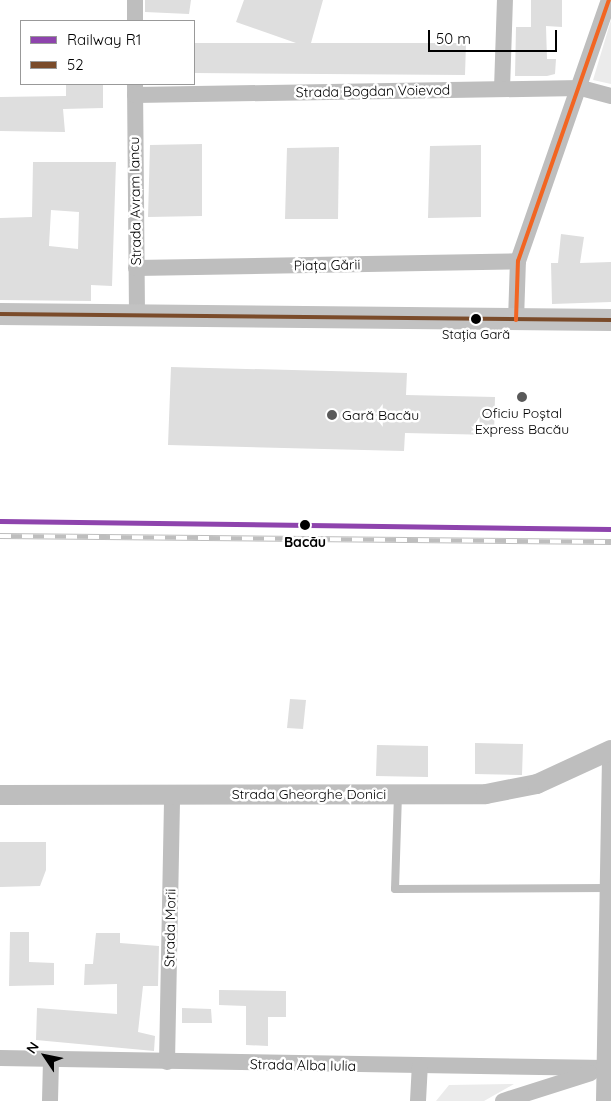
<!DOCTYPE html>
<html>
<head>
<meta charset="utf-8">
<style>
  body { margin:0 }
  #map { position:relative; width:611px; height:1101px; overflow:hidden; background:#fff; font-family:Quicksand,sans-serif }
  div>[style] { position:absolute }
  .green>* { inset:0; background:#ebebeb }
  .building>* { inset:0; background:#dedede }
  .service>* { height:8px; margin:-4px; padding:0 4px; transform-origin:4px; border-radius:4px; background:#bebebe }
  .minor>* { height:16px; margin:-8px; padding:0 8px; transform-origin:8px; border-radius:8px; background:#bebebe }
  .tertiary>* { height:20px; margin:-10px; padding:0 10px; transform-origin:10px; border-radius:10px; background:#bebebe }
  .secondary>* { height:22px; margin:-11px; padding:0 11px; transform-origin:11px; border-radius:11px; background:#c2c2c2 }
  .rail>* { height:5.5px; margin-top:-2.75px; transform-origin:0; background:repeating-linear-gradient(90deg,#fff 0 11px,#bebebe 0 22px); box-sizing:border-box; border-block:1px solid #bebebe }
  .bus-1>* { height:4px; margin:-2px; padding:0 2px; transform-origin:2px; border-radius:2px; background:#7a4b2a }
  .bus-2>* { height:4px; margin:-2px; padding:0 2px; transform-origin:2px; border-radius:2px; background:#f26522 }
  .rail-1>* { height:5px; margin:-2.5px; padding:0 2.5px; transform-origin:2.5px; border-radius:2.5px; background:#8e44ad }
  .dots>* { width:14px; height:14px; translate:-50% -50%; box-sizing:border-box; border:2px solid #fff; border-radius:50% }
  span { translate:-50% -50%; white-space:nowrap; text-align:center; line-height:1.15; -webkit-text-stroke:5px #fff; paint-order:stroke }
  .bus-label { font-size:13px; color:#000 }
  .street-label { font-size:14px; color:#000 }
  .poi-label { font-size:14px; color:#000 }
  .left { translate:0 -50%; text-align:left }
  .stop-label { font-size:14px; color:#000; font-weight:700 }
  .legend { position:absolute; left:20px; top:20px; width:175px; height:65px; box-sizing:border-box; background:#fff; border:1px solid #999; margin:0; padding:6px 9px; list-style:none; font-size:15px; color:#000 }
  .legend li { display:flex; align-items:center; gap:10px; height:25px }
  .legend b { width:25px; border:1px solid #999 }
  .north { position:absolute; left:20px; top:1031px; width:50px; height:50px; -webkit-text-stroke:4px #fff; paint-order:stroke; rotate:304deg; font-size:14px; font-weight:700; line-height:20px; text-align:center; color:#000 }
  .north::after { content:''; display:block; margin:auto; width:18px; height:22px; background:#000; clip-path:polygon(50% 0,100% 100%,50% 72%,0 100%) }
  .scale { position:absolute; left:428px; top:30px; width:129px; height:22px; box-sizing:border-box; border:2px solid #000; border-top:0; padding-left:6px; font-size:15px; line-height:18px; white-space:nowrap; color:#000; -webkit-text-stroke:4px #fff; paint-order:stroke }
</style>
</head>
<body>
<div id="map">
  <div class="green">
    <div style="clip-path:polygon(611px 20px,611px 84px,593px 80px)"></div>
    <div style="clip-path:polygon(514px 1084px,484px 1101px,436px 1101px,449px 1085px)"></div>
  </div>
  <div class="building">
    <div style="clip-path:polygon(145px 0,191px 0,189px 14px,145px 12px)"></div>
    <div style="clip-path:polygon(244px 0,323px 0,311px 43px,466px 43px,465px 75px,194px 73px,194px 43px,296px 43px,236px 22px)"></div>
    <div style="clip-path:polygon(531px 0,562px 0,562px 27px,546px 26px,547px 59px,556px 59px,555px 74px,547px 76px,515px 76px,516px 27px,531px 27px)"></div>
    <div style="clip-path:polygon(66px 84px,103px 84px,103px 108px,63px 109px,65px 132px,0 131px,0 97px,66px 96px)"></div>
    <div style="clip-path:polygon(202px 144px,202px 216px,148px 217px,150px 145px)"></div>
    <div style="clip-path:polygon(481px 145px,481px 217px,428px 218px,430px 146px)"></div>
    <div style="clip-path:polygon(339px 147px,338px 219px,285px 219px,287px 148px)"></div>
    <div style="clip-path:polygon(evenodd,33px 162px,116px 162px,112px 286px,91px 285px,91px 301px,0 300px,0 218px,32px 217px,33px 162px,51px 210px,79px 212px,78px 249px,49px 246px,51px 210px)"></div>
    <div style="clip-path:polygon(561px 234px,584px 237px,580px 263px,611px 262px,611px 302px,552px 304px,551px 263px,558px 263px)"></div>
    <div style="clip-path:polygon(171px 367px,407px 373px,406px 395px,495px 397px,494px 435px,405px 433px,404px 451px,168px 445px)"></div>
    <div style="clip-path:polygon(290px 699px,306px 700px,303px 729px,287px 728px)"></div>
    <div style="clip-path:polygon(475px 743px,523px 744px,522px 775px,475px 774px)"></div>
    <div style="clip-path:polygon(377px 745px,428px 746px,428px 777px,376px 776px)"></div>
    <div style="clip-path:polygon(0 842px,46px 842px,46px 870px,40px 886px,0 887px)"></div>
    <div style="clip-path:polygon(10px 932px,29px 932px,29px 962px,54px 963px,54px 985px,9px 986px)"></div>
    <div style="clip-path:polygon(96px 933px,120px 933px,120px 943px,159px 946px,158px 986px,143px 986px,138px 1032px,155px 1036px,154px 1051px,36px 1040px,37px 1008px,117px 1014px,117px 984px,84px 985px,85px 964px,93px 964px)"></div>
    <div style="clip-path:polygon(219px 990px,286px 991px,286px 1017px,268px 1017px,268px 1046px,246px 1045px,246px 1006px,219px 1005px)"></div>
    <div style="clip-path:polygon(182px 1008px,211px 1009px,212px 1023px,182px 1023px)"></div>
  </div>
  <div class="service">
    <div style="left:398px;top:794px;width:95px;rotate:91.8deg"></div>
    <div style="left:395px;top:889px;width:213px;rotate:-0.3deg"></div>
  </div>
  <div class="minor">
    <div style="left:135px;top:0;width:21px;rotate:90deg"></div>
    <div style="left:135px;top:84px;width:234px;rotate:89.5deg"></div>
    <div style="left:502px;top:89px;width:89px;rotate:-88.1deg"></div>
    <div style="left:135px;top:95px;width:446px;rotate:-0.9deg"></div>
    <div style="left:581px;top:88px;width:31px;rotate:15deg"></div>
    <div style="left:136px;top:268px;width:382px;rotate:-1deg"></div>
    <div style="left:516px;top:320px;width:59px;rotate:-88.1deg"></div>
    <div style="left:518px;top:261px;width:276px;rotate:-70.8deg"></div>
    <div style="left:0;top:1058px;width:605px;rotate:0.95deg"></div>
    <div style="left:167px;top:1062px;width:267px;rotate:-88.9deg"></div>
    <div style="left:50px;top:1101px;width:42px;rotate:-88.6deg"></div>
    <div style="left:418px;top:1101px;width:34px;rotate:-87deg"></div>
    <div style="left:503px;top:1101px;width:92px;rotate:-17.7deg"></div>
    <div style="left:604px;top:1101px;width:350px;rotate:-89deg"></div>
  </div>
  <div class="tertiary">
    <div style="left:0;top:795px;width:486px;rotate:-0.1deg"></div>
    <div style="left:486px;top:794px;width:52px;rotate:-11.1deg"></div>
    <div style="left:537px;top:784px;width:81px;rotate:-24.7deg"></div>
  </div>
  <div class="secondary">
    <div style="left:0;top:314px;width:611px;rotate:0.56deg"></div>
  </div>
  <div class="rail">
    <div style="left:0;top:536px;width:611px;rotate:0.56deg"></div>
  </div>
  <div class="bus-1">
    <div style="left:0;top:314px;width:611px;rotate:0.56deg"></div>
  </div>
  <div class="bus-2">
    <div style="left:516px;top:320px;width:59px;rotate:-88.1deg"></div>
    <div style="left:518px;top:261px;width:276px;rotate:-70.8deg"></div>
  </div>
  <div class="rail-1">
    <div style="left:0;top:521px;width:611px;rotate:0.75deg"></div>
  </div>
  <div class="dots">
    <div style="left:476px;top:319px;background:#000"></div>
    <div style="left:522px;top:397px;background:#595959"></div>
    <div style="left:332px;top:415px;background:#595959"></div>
    <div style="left:305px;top:525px;background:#000"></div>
  </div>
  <div class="bus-label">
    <span style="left:476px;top:334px">Stația Gară</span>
  </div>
  <div class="street-label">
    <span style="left:373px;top:91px;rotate:-1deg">Strada Bogdan Voievod</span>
    <span style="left:135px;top:201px;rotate:-91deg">Strada Avram Iancu</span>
    <span style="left:327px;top:265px;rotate:-1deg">Piața Gării</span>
    <span style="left:309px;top:794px">Strada Gheorghe Donici</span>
    <span style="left:170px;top:928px;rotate:-89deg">Strada Morii</span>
    <span style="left:303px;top:1065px;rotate:1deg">Strada Alba Iulia</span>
  </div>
  <div class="poi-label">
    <span style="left:522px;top:421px">Oficiu Poștal<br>Express Bacău</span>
    <span class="left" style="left:342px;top:415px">Gară Bacău</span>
  </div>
  <div class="stop-label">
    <span style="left:305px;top:542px">Bacău</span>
  </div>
  <ul class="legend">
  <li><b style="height:6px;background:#8e44ad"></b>Railway R1</li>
  <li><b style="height:6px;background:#7a4b2a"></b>52</li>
  </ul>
  <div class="north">N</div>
  <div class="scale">50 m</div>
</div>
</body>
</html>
